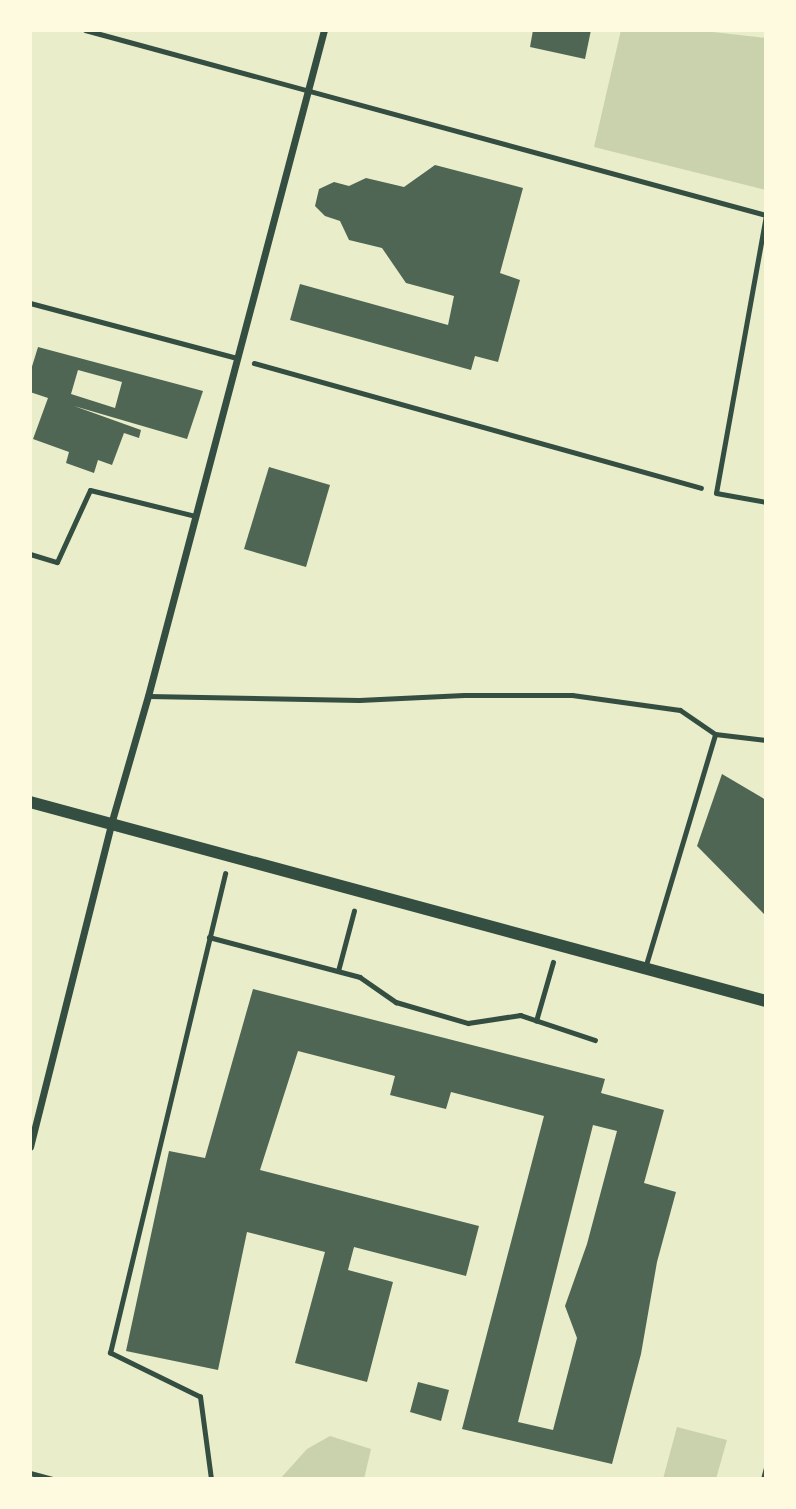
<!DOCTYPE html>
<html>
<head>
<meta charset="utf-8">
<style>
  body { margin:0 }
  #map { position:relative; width:796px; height:1509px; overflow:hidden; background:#e9edc9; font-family:"Archivo Narrow",sans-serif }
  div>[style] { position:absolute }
  .green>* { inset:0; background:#cad2ad }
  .building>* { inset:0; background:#4f6655 }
  .path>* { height:4.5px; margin:-2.25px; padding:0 2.25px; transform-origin:2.25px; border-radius:2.25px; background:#344e41 }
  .service>* { height:5px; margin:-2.5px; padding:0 2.5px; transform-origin:2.5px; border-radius:2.5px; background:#344e41 }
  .minor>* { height:7px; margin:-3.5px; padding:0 3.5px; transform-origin:3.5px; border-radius:3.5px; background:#344e41 }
  .tertiary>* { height:12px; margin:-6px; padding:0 6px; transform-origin:6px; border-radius:6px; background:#344e41 }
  span { translate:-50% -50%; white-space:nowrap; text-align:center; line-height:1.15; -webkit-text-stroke:7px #fefae0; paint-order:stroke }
  .frame { position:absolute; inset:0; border:32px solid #fefae0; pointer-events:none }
</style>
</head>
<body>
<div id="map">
  <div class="green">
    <div style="clip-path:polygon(621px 30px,695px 30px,766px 38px,766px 190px,594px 147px)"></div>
    <div style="clip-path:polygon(677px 1427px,727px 1440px,716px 1479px,663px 1479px)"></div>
    <div style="clip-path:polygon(330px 1436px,371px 1449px,364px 1479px,280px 1479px,307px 1449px)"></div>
  </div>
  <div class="building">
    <div style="clip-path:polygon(533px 30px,591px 30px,585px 59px,530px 47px)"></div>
    <div style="clip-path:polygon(435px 165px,523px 188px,500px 273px,520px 280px,498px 362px,475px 356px,471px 370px,290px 320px,300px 284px,448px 325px,454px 296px,406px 283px,382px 248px,349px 240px,340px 221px,325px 216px,315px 206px,319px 189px,334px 182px,349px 186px,366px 178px,404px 187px)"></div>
    <div style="clip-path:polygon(evenodd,38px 347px,203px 391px,187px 439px,74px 406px,141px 430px,139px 438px,124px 433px,112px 465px,98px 460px,94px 473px,66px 463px,69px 452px,33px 439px,48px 398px,30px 392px,30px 373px,38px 347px,78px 370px,122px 382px,115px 408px,71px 394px,78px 370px)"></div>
    <div style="clip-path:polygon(269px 467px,330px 485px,306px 567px,244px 549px)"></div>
    <div style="clip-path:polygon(722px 774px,766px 800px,766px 916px,697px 846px)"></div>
    <div style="clip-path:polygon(evenodd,253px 989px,605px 1079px,601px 1093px,664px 1110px,644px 1183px,676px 1192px,657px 1262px,641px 1354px,612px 1464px,462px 1429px,544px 1116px,451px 1092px,446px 1109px,390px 1095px,395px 1076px,298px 1051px,260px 1170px,479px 1226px,466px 1276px,354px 1247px,348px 1270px,393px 1282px,367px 1382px,295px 1363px,325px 1252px,247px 1232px,218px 1370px,126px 1351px,169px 1151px,205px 1158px,253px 989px,593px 1125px,617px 1131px,587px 1244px,565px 1306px,577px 1338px,553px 1430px,518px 1422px,593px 1125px)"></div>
    <div style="clip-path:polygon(418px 1382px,449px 1390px,441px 1421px,410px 1412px)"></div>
  </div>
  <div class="path">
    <div style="left:254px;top:363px;width:464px;rotate:15.6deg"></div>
    <div style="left:209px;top:937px;width:156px;rotate:14.8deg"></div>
    <div style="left:360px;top:977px;width:44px;rotate:34.8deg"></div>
    <div style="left:396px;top:1002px;width:75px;rotate:16.3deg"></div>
    <div style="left:468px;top:1023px;width:53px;rotate:-8.7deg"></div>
    <div style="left:520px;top:1015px;width:79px;rotate:18.4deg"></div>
    <div style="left:338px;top:971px;width:62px;rotate:-75.1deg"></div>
    <div style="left:536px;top:1021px;width:61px;rotate:-73.9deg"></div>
    <div style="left:211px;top:1479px;width:83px;rotate:-97.6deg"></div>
    <div style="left:200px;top:1397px;width:100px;rotate:-153.9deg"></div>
    <div style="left:110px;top:1353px;width:493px;rotate:-76.5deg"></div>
    <div style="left:763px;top:1479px;width:11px;rotate:-75deg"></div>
  </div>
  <div class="service">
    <div style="left:85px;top:30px;width:706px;rotate:15.2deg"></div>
    <div style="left:766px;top:215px;width:282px;rotate:100.2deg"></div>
    <div style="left:716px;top:493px;width:51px;rotate:10.2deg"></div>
    <div style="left:30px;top:303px;width:214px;rotate:14.9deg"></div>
    <div style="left:30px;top:554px;width:28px;rotate:17deg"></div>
    <div style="left:57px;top:562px;width:79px;rotate:-65.4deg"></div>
    <div style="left:90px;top:490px;width:108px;rotate:13.9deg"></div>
    <div style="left:148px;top:696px;width:211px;rotate:1.1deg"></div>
    <div style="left:359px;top:700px;width:105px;rotate:-2.7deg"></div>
    <div style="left:464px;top:695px;width:108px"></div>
    <div style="left:572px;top:695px;width:109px;rotate:7.9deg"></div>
    <div style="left:680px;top:710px;width:42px;rotate:34.4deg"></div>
    <div style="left:715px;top:734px;width:51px;rotate:6.7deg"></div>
    <div style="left:645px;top:968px;width:244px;rotate:-73.3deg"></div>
    <div style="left:30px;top:1473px;width:23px;rotate:15deg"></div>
  </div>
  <div class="minor">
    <div style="left:30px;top:1147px;width:333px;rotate:-75.9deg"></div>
    <div style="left:111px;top:824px;width:133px;rotate:-73.9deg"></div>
    <div style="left:148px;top:696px;width:689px;rotate:-75.2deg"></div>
  </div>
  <div class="tertiary">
    <div style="left:30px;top:802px;width:762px;rotate:15.13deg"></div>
  </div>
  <div class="frame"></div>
</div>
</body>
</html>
